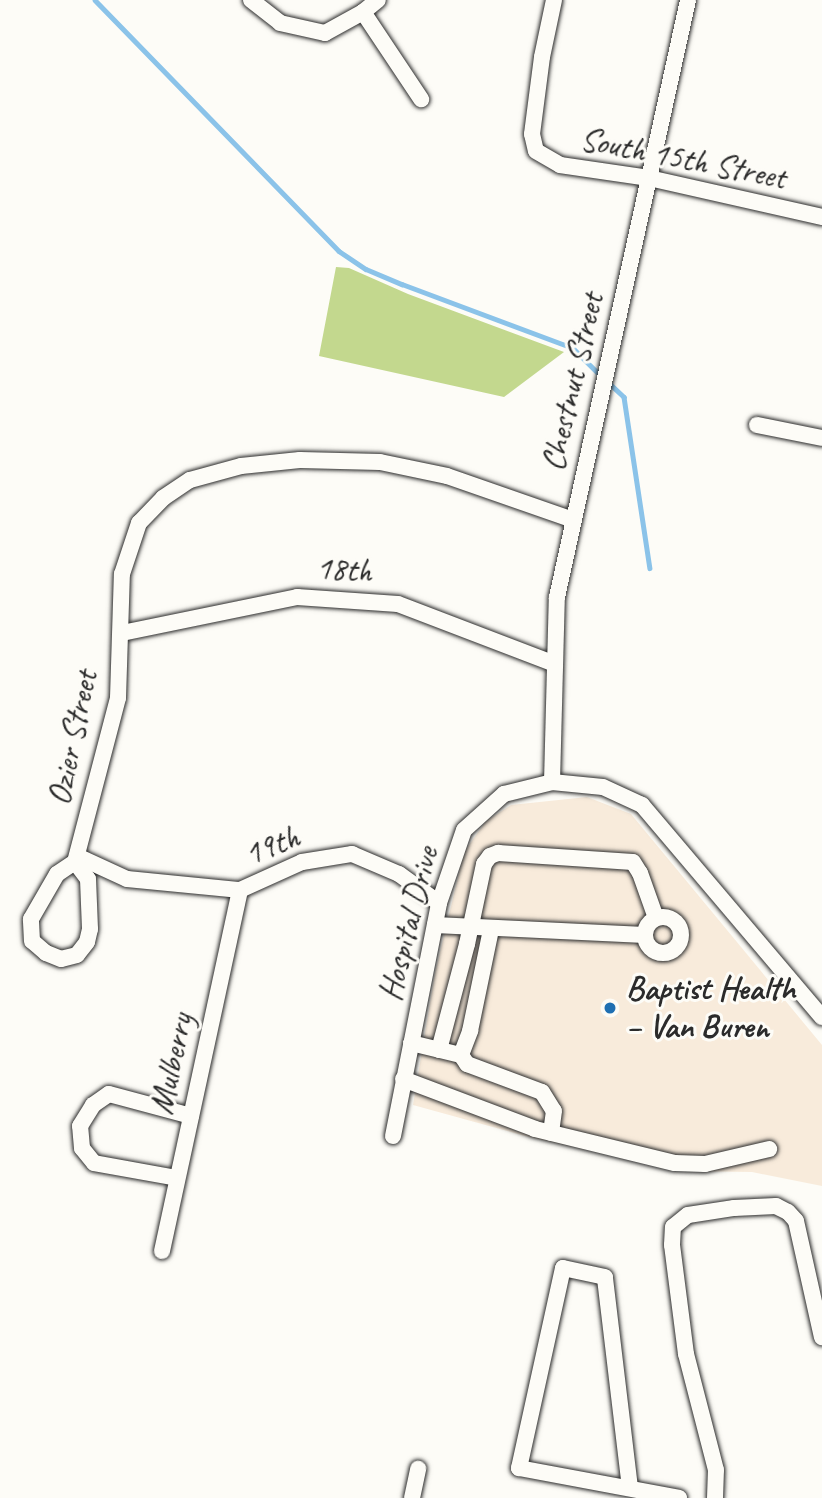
<!DOCTYPE html>
<html>
<head>
<meta charset="utf-8">
<style>
  body { margin:0 }
  #map { position:relative; width:822px; height:1498px; overflow:hidden; background:#fdfcf7; font-family:Caveat,sans-serif }
  div>[style] { position:absolute }
  .built>* { inset:0; background:#f8ebdb }
  .green>* { inset:0; background:#c3d88e }
  .stream>* { height:4.5px; margin:-2.25px; padding:0 2.25px; transform-origin:2.25px; border-radius:2.25px; background:#8bc3e9 }
  .roads { filter:drop-shadow(0 0 2px #2b2b2b) drop-shadow(0 0 2px #2b2b2b) }
  .minor>* { height:16px; margin:-8px; padding:0 8px; transform-origin:8px; border-radius:8px; background:#fdfcf7 }
  .minor>.ring { margin:-8px; padding:0; box-sizing:content-box; background:none; border:16px solid #fdfcf7; border-radius:50% }
  .dots>* { width:19px; height:19px; translate:-50% -50%; box-sizing:border-box; border:4px solid #fdfcf7; border-radius:50% }
  span { translate:-50% -50%; white-space:nowrap; text-align:center; line-height:1.15; -webkit-text-stroke:6px #fdfcf7; paint-order:stroke }
  .street-label { font-size:33px; color:#2b2b2b }
  .poi-label { font-size:33px; color:#2b2b2b; font-weight:700 }
  .left { translate:0 -50%; text-align:left }
</style>
</head>
<body>
<div id="map">
  <div class="built">
    <div style="clip-path:polygon(587px 797px,631px 814px,822px 1045px,822px 1186px,752px 1172px,680px 1171px,525px 1136px,413px 1105px,435px 973px,464px 852px,486px 821px,511px 805px)"></div>
  </div>
  <div class="green">
    <div style="clip-path:polygon(336px 267px,349px 268px,408px 294px,564px 352px,504px 397px,319px 356px)"></div>
  </div>
  <div class="stream">
    <div style="left:95px;top:0;width:350px;rotate:45.8deg"></div>
    <div style="left:339px;top:251px;width:32px;rotate:34deg"></div>
    <div style="left:366px;top:269px;width:39px;rotate:23deg"></div>
    <div style="left:402px;top:284px;width:183px;rotate:20.5deg"></div>
    <div style="left:573px;top:348px;width:40px;rotate:45deg"></div>
    <div style="left:608px;top:382px;width:22px;rotate:43deg"></div>
    <div style="left:624px;top:397px;width:173px;rotate:81.4deg"></div>
  </div>
  <div class="roads">
    <div class="minor">
      <div style="left:251px;top:0;width:37px;rotate:38deg"></div>
      <div style="left:280px;top:23px;width:46px;rotate:12.5deg"></div>
      <div style="left:325px;top:33px;width:43px;rotate:-28.9deg"></div>
      <div style="left:363px;top:12px;width:19px;rotate:-39deg"></div>
      <div style="left:554px;top:0;width:58px;rotate:101.9deg"></div>
      <div style="left:542px;top:57px;width:78px;rotate:97.4deg"></div>
      <div style="left:532px;top:134px;width:17px;rotate:77deg"></div>
      <div style="left:536px;top:151px;width:28px;rotate:30deg"></div>
      <div style="left:560px;top:165px;width:90px;rotate:8.3deg"></div>
      <div style="left:649px;top:178px;width:177px;rotate:12.7deg"></div>
      <div style="left:363px;top:12px;width:105px;rotate:56.3deg"></div>
      <div style="left:757px;top:425px;width:66px;rotate:11.3deg"></div>
      <div style="left:122px;top:633px;width:179px;rotate:-11.6deg"></div>
      <div style="left:297px;top:597px;width:101px;rotate:4deg"></div>
      <div style="left:398px;top:604px;width:168px;rotate:20.9deg"></div>
      <div style="left:552px;top:782px;width:185px;rotate:-88.5deg"></div>
      <div style="left:557px;top:597px;width:611px;rotate:-77.62deg"></div>
      <div style="left:77px;top:856px;width:55px;rotate:24.7deg"></div>
      <div style="left:127px;top:879px;width:114px;rotate:5.6deg"></div>
      <div style="left:240px;top:890px;width:68px;rotate:-24.3deg"></div>
      <div style="left:302px;top:862px;width:51px;rotate:-9.1deg"></div>
      <div style="left:352px;top:854px;width:51px;rotate:23.1deg"></div>
      <div style="left:399px;top:874px;width:49px;rotate:35.9deg"></div>
      <div style="left:75px;top:862px;width:170px;rotate:-75.3deg"></div>
      <div style="left:118px;top:698px;width:124px;rotate:-88.2deg"></div>
      <div style="left:122px;top:574px;width:54px;rotate:-71.6deg"></div>
      <div style="left:139px;top:523px;width:35px;rotate:-46deg"></div>
      <div style="left:163px;top:498px;width:32px;rotate:-34deg"></div>
      <div style="left:190px;top:480px;width:53px;rotate:-15.4deg"></div>
      <div style="left:241px;top:466px;width:59px;rotate:-5.8deg"></div>
      <div style="left:300px;top:460px;width:80px;rotate:1.4deg"></div>
      <div style="left:380px;top:462px;width:68px;rotate:11.8deg"></div>
      <div style="left:447px;top:476px;width:133px;rotate:19.2deg"></div>
      <div style="left:75px;top:862px;width:21px;rotate:53deg"></div>
      <div style="left:88px;top:879px;width:50px;rotate:87.7deg"></div>
      <div style="left:90px;top:929px;width:13px;rotate:103deg"></div>
      <div style="left:87px;top:942px;width:16px;rotate:128deg"></div>
      <div style="left:77px;top:955px;width:16px;rotate:166deg"></div>
      <div style="left:61px;top:959px;width:16px;rotate:-158deg"></div>
      <div style="left:46px;top:953px;width:18px;rotate:-139deg"></div>
      <div style="left:32px;top:941px;width:22px;rotate:-93deg"></div>
      <div style="left:31px;top:919px;width:52px;rotate:-60deg"></div>
      <div style="left:57px;top:874px;width:22px;rotate:-34deg"></div>
      <div class="ring" style="left:645px;top:917px;width:20px;height:20px"></div>
      <div style="left:435px;top:925px;width:210px;rotate:2.7deg"></div>
      <div style="left:411px;top:1043px;width:51px;rotate:13.5deg"></div>
      <div style="left:461px;top:1055px;width:11px;rotate:56deg"></div>
      <div style="left:467px;top:1064px;width:80px;rotate:20.5deg"></div>
      <div style="left:542px;top:1092px;width:22px;rotate:58deg"></div>
      <div style="left:554px;top:1111px;width:22px;rotate:98deg"></div>
      <div style="left:439px;top:1050px;width:110px;rotate:-75.2deg"></div>
      <div style="left:467px;top:944px;width:82px;rotate:-78deg"></div>
      <div style="left:484px;top:864px;width:10px;rotate:-53deg"></div>
      <div style="left:490px;top:856px;width:9px;rotate:-21deg"></div>
      <div style="left:498px;top:853px;width:135px;rotate:3.8deg"></div>
      <div style="left:633px;top:862px;width:13px;rotate:58deg"></div>
      <div style="left:640px;top:873px;width:48px;rotate:70.4deg"></div>
      <div style="left:461px;top:1055px;width:26px;rotate:-69deg"></div>
      <div style="left:470px;top:1031px;width:103px;rotate:-78.3deg"></div>
      <div style="left:403px;top:1079px;width:141px;rotate:20.7deg"></div>
      <div style="left:535px;top:1129px;width:144px;rotate:13.7deg"></div>
      <div style="left:675px;top:1163px;width:30px;rotate:2deg"></div>
      <div style="left:705px;top:1164px;width:66px;rotate:-13.2deg"></div>
      <div style="left:393px;top:1136px;width:237px;rotate:-78.8deg"></div>
      <div style="left:439px;top:903px;width:77px;rotate:-71.1deg"></div>
      <div style="left:464px;top:830px;width:54px;rotate:-42deg"></div>
      <div style="left:504px;top:794px;width:49px;rotate:-14deg"></div>
      <div style="left:552px;top:782px;width:51px;rotate:5.6deg"></div>
      <div style="left:603px;top:787px;width:43px;rotate:24.8deg"></div>
      <div style="left:642px;top:805px;width:278px;rotate:49.7deg"></div>
      <div style="left:177px;top:1178px;width:84px;rotate:-169.8deg"></div>
      <div style="left:94px;top:1163px;width:19px;rotate:-129deg"></div>
      <div style="left:82px;top:1148px;width:22px;rotate:-95deg"></div>
      <div style="left:80px;top:1126px;width:25px;rotate:-58deg"></div>
      <div style="left:93px;top:1105px;width:19px;rotate:-35deg"></div>
      <div style="left:109px;top:1094px;width:85px;rotate:15deg"></div>
      <div style="left:162px;top:1251px;width:369px;rotate:-77.8deg"></div>
      <div style="left:630px;top:1488px;width:212px;rotate:-96.8deg"></div>
      <div style="left:605px;top:1277px;width:43px;rotate:-167.9deg"></div>
      <div style="left:563px;top:1268px;width:205px;rotate:102.4deg"></div>
      <div style="left:519px;top:1468px;width:163px;rotate:10.6deg"></div>
      <div style="left:412px;top:1498px;width:30px;rotate:-78deg"></div>
      <div style="left:715px;top:1498px;width:28px;rotate:-88deg"></div>
      <div style="left:716px;top:1470px;width:120px;rotate:-104.5deg"></div>
      <div style="left:686px;top:1354px;width:110px;rotate:-97.3deg"></div>
      <div style="left:672px;top:1245px;width:18px;rotate:-87deg"></div>
      <div style="left:673px;top:1227px;width:19px;rotate:-39deg"></div>
      <div style="left:688px;top:1215px;width:47px;rotate:-8.7deg"></div>
      <div style="left:734px;top:1208px;width:42px;rotate:-2.7deg"></div>
      <div style="left:776px;top:1206px;width:13px;rotate:27deg"></div>
      <div style="left:788px;top:1212px;width:12px;rotate:48deg"></div>
      <div style="left:796px;top:1221px;width:119px;rotate:77.4deg"></div>
    </div>
  </div>
  <div class="dots">
    <div style="left:610px;top:1008px;background:#1f6fb2"></div>
  </div>
  <div class="street-label">
    <span style="left:683px;top:159px;rotate:11deg">South 15th Street</span>
    <span style="left:573px;top:382px;rotate:-77deg">Chestnut Street</span>
    <span style="left:344px;top:570px;rotate:4deg">18th</span>
    <span style="left:73px;top:738px;rotate:-78deg">Ozier Street</span>
    <span style="left:272px;top:846px;rotate:-21deg">19th</span>
    <span style="left:409px;top:924px;rotate:-76deg">Hospital Drive</span>
    <span style="left:172px;top:1064px;rotate:-78deg">Mulberry</span>
  </div>
  <div class="poi-label">
    <span class="left" style="left:626px;top:1008px">Baptist Health<br>– Van Buren</span>
  </div>
</div>
</body>
</html>
